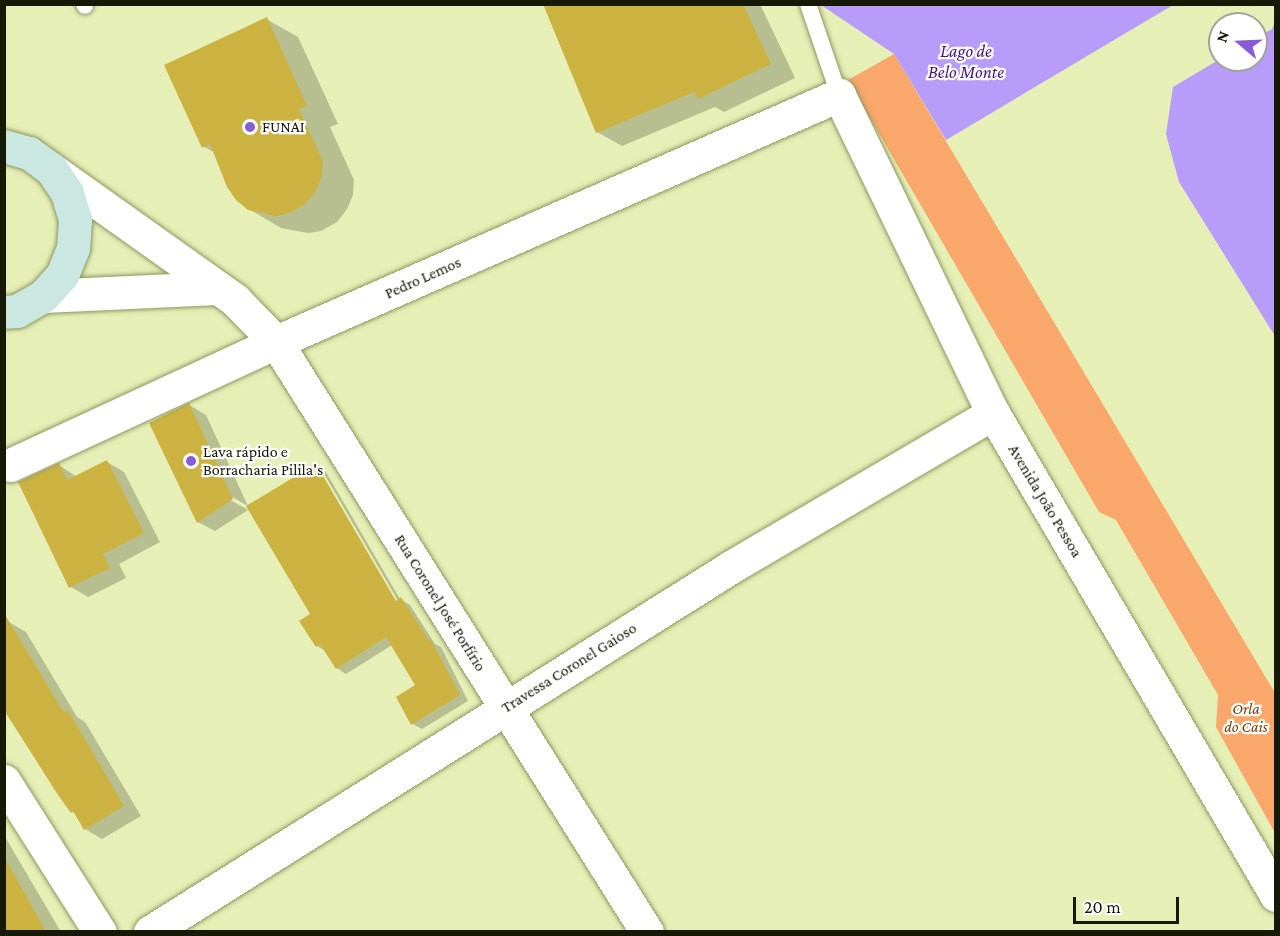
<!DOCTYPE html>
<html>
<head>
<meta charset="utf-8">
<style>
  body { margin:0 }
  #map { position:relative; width:1280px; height:936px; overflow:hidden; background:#e5efb6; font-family:"Crimson Pro",serif }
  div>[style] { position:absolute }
  .green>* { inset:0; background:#f9a76a }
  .water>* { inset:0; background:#b79cf9 }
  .shadow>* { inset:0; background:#0003 }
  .building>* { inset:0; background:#ccb341 }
  .roads { filter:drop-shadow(0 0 2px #8f9862) drop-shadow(0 0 2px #8f9862) }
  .service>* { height:16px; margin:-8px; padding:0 8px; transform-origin:8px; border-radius:8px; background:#fff }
  .minor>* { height:33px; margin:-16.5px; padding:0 16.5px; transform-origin:16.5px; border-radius:16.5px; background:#fff }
  .tertiary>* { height:33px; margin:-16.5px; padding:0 16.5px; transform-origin:16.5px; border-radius:16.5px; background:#fff }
  .secondary>* { height:33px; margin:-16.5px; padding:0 16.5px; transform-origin:16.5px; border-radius:16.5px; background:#cae7e1 }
  .dots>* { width:16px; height:16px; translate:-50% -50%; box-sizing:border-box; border:3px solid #fff; border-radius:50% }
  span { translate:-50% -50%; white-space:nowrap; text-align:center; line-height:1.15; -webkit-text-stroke:4.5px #fff; paint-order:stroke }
  .poi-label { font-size:16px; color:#161905 }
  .left { translate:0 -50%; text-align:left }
  .street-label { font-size:16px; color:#161905 }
  .park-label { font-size:16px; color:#753e09; font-style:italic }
  .water-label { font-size:18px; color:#451581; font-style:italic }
  .frame { position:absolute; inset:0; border:6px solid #161905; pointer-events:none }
  .north { position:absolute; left:1208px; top:12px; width:60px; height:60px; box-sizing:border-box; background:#fff; border:2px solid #a2a39b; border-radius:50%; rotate:289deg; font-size:16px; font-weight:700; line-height:24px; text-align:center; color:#161905 }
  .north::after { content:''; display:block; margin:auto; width:21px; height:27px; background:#875cd6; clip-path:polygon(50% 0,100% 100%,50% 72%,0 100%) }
  .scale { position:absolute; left:1073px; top:897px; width:106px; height:27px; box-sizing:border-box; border:3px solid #161905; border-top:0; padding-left:8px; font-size:18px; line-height:21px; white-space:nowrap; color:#161905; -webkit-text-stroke:4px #fff; paint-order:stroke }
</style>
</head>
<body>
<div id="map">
  <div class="green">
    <div style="clip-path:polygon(894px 54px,1275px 693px,1275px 833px,1216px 727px,1218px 695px,1116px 520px,1099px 512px,848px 80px)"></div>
  </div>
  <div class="water">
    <div style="clip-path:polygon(821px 5px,821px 4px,1173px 5px,946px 140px,894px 54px)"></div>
    <div style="clip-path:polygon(1275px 22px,1275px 336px,1179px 182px,1166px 134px,1173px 87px,1220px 59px,1256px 60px,1256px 38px,1272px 29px)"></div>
  </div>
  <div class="shadow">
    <div style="clip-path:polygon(545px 4px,760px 4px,795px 78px,724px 112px,715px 107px,622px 146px,597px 132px)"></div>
    <div style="clip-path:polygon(266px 19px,298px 37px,338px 124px,330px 127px,354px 180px,353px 195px,347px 209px,337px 222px,321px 231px,308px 233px,281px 228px,249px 209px,215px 153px,203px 146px)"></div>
    <div style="clip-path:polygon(189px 405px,206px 415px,248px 506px,227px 494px,225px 497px,248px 510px,215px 531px,198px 522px)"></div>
    <div style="clip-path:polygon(107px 462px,124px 472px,160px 542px,119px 564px,126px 578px,88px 597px,71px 587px,59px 465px,77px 477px)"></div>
    <div style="clip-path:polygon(evenodd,317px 466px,326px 472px,400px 599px,410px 605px,435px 644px,441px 647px,468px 701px,422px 729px,413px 724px,417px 686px,392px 645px,346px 674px,337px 668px,327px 652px,317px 646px,312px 615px,317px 466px,319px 472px,323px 472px,401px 606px,398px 608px,319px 472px)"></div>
    <div style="clip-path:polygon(9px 622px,26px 632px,77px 717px,85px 722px,141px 816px,102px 839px,85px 829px,77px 814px,72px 812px)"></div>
    <div style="clip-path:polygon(4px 835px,61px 932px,4px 932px)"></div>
  </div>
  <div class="building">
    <div style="clip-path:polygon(543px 4px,743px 4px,771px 64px,698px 99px,694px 92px,596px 133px)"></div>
    <div style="clip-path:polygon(267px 17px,307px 106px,299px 109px,323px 161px,322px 176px,316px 191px,305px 204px,290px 213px,276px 216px,248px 210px,236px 200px,227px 187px,210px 144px,202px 148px,164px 65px)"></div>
    <div style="clip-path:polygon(189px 403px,233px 499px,197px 523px,149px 423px)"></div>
    <div style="clip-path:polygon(107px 460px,144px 533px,103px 554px,110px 568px,69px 588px,18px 482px,59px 463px,67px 480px)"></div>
    <div style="clip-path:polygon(316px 464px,396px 601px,401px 597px,429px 641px,431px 640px,460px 695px,411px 725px,396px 697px,415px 685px,386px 637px,336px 669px,320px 644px,316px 647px,299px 621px,310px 614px,246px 506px)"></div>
    <div style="clip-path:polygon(4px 613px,64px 713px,68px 710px,124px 806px,84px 830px,73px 811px,71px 813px,58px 795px,4px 710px)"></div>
    <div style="clip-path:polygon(4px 856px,46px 932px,4px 932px)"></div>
  </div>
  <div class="roads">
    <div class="service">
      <div style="left:84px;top:4px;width:2px;rotate:63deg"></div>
      <div style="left:808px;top:4px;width:96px;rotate:71.2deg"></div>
    </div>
    <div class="minor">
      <div style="left:10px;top:465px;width:293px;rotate:-24.8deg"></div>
      <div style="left:276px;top:342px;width:615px;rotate:-23.69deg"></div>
      <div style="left:839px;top:95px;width:353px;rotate:64.2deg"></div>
      <div style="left:993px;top:413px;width:559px;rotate:59.58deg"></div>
      <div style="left:4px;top:781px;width:179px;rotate:57.6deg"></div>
      <div style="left:150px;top:932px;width:686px;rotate:-32.14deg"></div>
      <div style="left:731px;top:567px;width:304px;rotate:-30.4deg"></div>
    </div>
    <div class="tertiary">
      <div style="left:51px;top:169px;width:226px;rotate:35.4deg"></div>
      <div style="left:235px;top:300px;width:59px;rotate:45.7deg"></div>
      <div style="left:276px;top:342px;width:697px;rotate:57.84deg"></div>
      <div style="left:43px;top:296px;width:174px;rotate:-2.6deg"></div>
    </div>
    <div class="secondary">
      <div style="left:4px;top:146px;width:26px;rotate:16deg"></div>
      <div style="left:29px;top:153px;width:27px;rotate:36deg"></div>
      <div style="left:51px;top:169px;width:29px;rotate:56deg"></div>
      <div style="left:67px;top:193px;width:28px;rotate:73deg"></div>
      <div style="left:75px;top:220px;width:28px;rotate:94deg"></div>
      <div style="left:73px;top:248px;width:29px;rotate:112deg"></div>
      <div style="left:62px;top:275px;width:28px;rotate:132deg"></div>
      <div style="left:43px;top:296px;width:30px;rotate:150deg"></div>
      <div style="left:17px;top:311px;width:13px;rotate:176deg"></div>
    </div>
  </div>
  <div class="dots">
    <div style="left:250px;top:127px;background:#875cd6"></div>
    <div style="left:191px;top:461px;background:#875cd6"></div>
  </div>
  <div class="poi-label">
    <span class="left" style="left:262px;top:127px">FUNAI</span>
    <span class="left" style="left:203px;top:461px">Lava rápido e<br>Borracharia Pilila's</span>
  </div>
  <div class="street-label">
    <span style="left:423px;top:278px;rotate:-24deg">Pedro Lemos</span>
    <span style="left:1045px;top:501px;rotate:59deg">Avenida João Pessoa</span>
    <span style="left:440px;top:603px;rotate:58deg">Rua Coronel José Porfírio</span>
    <span style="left:569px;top:668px;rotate:-32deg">Travessa Coronel Gaioso</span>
  </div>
  <div class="park-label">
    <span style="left:1246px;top:718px">Orla<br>do Cais</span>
  </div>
  <div class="water-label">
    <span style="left:966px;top:62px">Lago de<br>Belo Monte</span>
  </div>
  <div class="frame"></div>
  <div class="north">N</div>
  <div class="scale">20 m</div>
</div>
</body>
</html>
